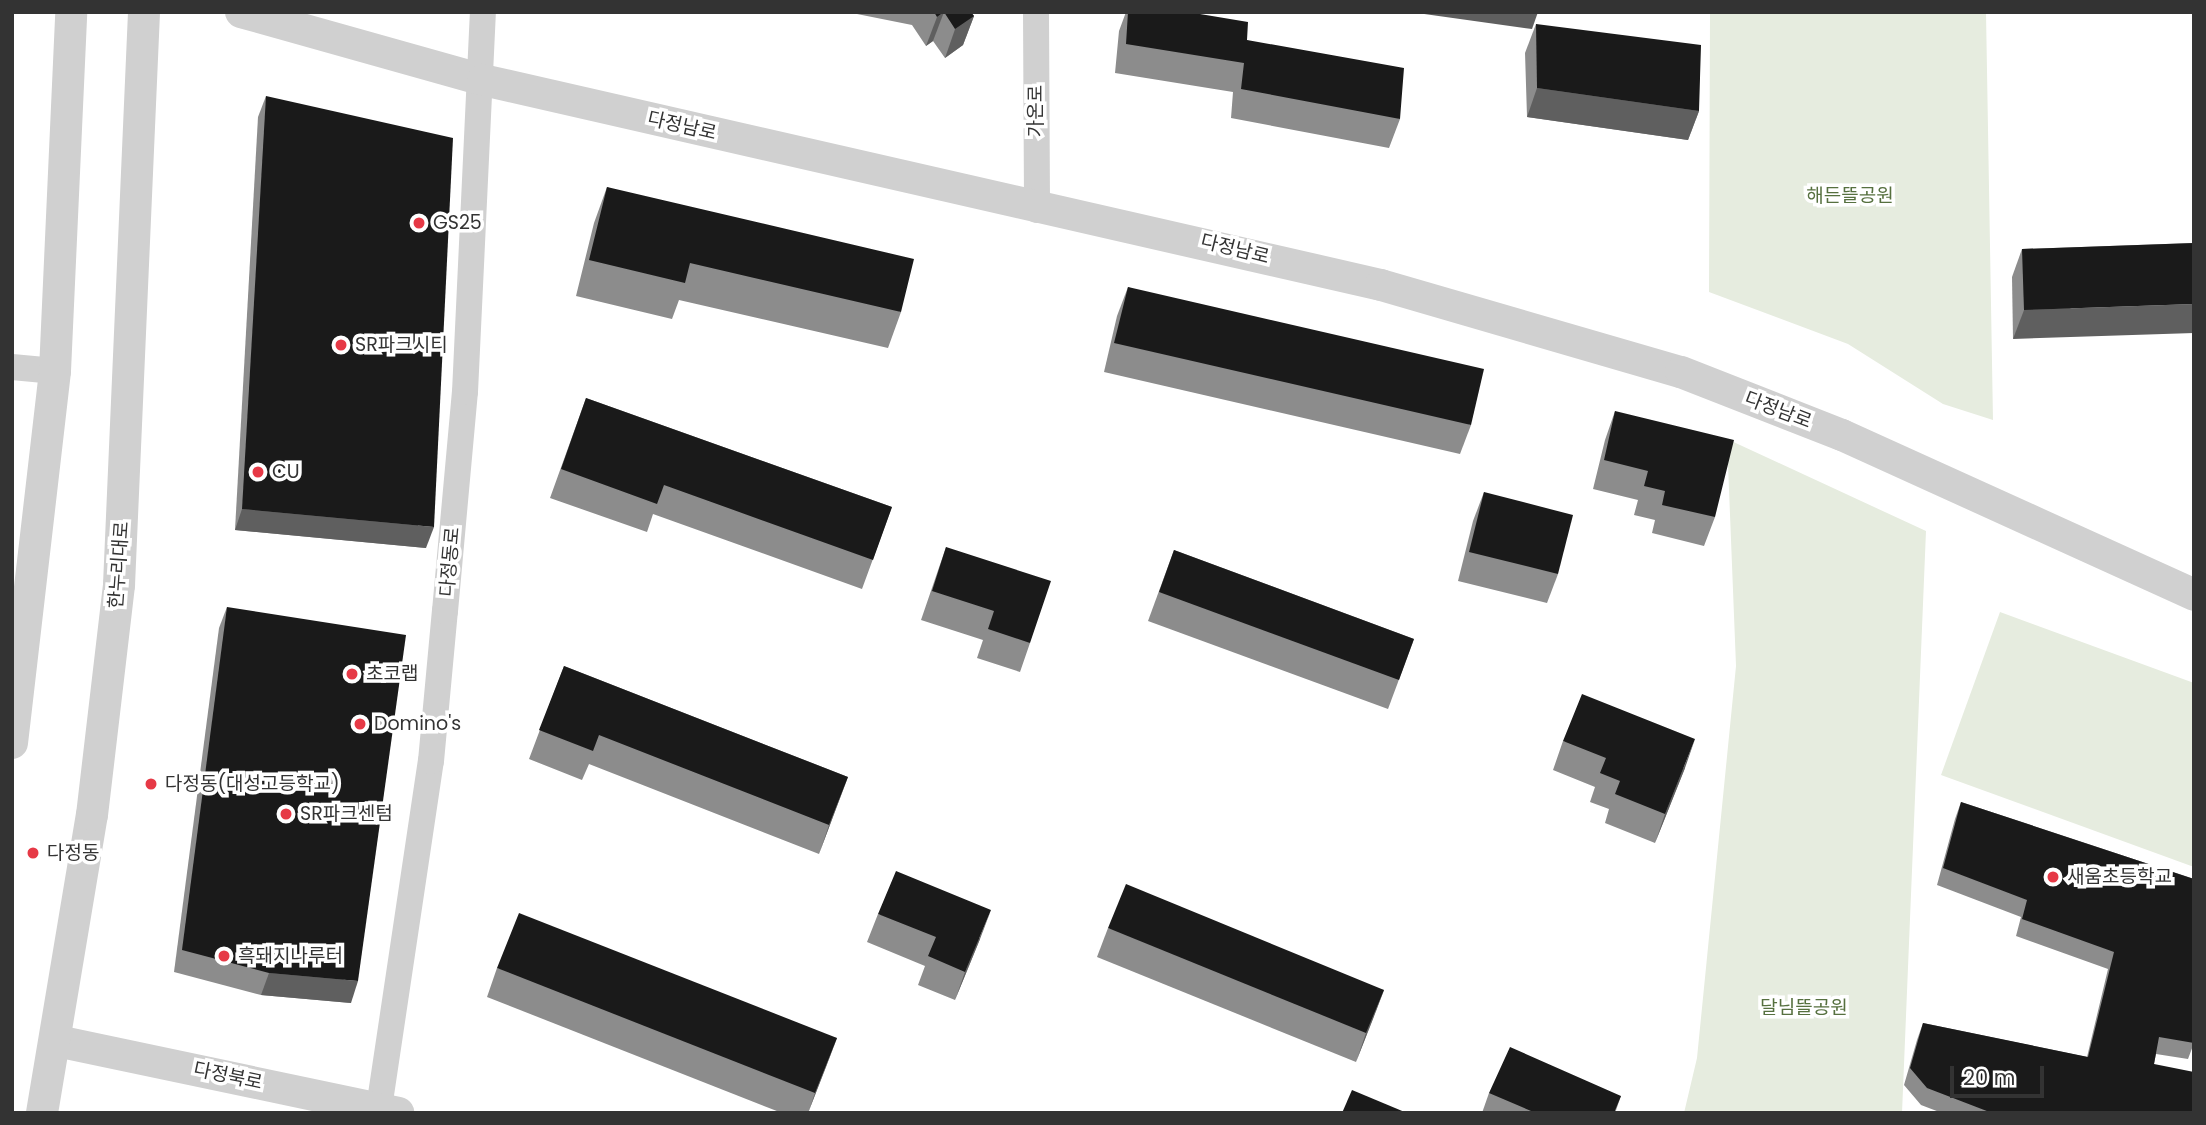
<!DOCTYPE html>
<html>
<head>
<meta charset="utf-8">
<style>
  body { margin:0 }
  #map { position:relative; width:2206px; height:1125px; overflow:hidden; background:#fff; font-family:Poppins,"Noto Sans KR",sans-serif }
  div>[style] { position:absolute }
  .green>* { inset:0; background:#e6ecdf }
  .minor>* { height:26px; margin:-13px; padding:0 13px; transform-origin:13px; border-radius:13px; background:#d0d0d0 }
  .tertiary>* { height:32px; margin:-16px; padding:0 16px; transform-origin:16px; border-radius:16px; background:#d0d0d0 }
  .wall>* { inset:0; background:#8c8c8c }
  .shaded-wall>* { inset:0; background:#5f5f5f }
  .building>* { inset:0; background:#1a1a1a }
  .dots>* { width:19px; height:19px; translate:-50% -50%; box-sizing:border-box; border:4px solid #fff; border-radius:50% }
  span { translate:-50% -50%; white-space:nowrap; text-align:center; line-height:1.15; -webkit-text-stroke:7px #fff; paint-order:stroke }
  .street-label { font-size:19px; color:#333 }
  .park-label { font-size:19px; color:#56703f }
  .poi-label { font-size:19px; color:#333 }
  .left { translate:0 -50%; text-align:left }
  .frame { position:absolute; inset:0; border:14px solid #333; pointer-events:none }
  .scale { position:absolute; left:1950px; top:1066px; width:94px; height:32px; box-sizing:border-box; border:4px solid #333; border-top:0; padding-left:9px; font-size:21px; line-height:24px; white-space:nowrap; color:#333; -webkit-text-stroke:5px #fff; paint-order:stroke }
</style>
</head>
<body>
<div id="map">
  <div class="green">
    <div style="clip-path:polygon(1710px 12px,1986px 12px,1993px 420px,1943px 404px,1848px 344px,1709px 292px)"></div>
    <div style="clip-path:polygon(1727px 439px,1926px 531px,1902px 1113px,1684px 1113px,1697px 1058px,1736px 666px)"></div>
    <div style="clip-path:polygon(2000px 612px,2194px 683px,2194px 867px,1941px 775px)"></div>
  </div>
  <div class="minor">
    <div style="left:1036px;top:12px;width:198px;rotate:89.7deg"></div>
    <div style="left:12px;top:367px;width:43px;rotate:5.3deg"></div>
    <div style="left:379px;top:1108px;width:351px;rotate:-81.5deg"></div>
    <div style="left:431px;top:761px;width:151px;rotate:-84.7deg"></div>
    <div style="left:445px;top:611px;width:220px;rotate:-84.8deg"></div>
    <div style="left:465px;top:392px;width:380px;rotate:-87.3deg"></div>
  </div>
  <div class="tertiary">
    <div style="left:241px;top:12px;width:251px;rotate:15.7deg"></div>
    <div style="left:483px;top:80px;width:921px;rotate:12.86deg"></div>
    <div style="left:1381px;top:285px;width:312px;rotate:16.2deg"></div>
    <div style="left:1681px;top:372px;width:173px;rotate:21.4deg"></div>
    <div style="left:1842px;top:435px;width:387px;rotate:24.4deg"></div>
    <div style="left:12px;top:743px;width:374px;rotate:-83.4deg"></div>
    <div style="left:55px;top:371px;width:359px;rotate:-87.4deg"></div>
    <div style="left:57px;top:1041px;width:349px;rotate:11.9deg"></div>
    <div style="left:42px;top:1113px;width:302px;rotate:-80.5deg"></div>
    <div style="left:92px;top:815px;width:232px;rotate:-83.3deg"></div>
    <div style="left:119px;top:585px;width:574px;rotate:-87.5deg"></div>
  </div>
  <div class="wall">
    <div style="clip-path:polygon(847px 12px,971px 12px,974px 16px,963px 45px,945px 58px,933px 41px,926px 46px,912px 25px)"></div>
    <div style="clip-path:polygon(1126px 12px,1188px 12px,1247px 40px,1400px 119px,1389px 148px,1231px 118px,1233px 92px,1115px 73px,1119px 31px)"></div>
    <div style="clip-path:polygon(1536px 24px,1699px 111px,1688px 140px,1527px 117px,1525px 53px)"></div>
    <div style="clip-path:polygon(266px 96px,426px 548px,235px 530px,258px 117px)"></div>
    <div style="clip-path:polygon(607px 187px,901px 312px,888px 348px,679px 300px,672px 319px,576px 296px,594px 223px)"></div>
    <div style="clip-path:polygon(2194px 243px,2013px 339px,2012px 277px,2022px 249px)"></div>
    <div style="clip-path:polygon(1128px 287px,1471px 425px,1460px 454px,1104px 372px,1117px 316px)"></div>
    <div style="clip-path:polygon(586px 398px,892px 507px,862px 589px,653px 514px,647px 532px,550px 498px)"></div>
    <div style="clip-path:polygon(1615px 411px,1715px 517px,1704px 546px,1652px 533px,1655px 520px,1634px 515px,1638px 500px,1593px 489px,1605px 440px)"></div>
    <div style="clip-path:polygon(1484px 492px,1558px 574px,1547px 603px,1458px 581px,1473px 521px)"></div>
    <div style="clip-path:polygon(946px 547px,1030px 643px,1020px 672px,977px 658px,983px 640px,921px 620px)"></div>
    <div style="clip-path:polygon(1174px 550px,1414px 639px,1388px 709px,1148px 621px)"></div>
    <div style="clip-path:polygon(227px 607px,351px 1003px,261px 995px,174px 972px,219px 628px)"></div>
    <div style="clip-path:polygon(564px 666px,848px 777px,819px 854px,589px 764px,582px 780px,529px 759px)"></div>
    <div style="clip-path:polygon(1563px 741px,1685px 768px,1655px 843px,1605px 823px,1609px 809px,1590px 802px,1595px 787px,1553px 770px)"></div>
    <div style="clip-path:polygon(1961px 802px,2194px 879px,2194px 1043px,2188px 1059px,2156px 1054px,2154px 1064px,2194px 1113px,1942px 1113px,1921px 1105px,1904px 1085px,1917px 1040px,1923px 1023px,2087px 1057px,2108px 969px,2016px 936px,2021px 917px,1937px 885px,1955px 819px)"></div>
    <div style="clip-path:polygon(878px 914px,980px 939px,955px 1000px,918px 985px,925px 966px,867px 942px)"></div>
    <div style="clip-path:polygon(1108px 928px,1384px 990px,1356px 1062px,1097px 957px)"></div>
    <div style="clip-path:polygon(497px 968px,837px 1038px,808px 1113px,782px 1113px,487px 997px)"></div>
    <div style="clip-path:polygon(1489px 1093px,1621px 1096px,1615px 1113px,1482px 1113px)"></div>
  </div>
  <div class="shaded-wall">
    <div style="clip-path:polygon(944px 12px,933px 41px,926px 46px,937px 17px)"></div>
    <div style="clip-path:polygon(961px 12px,974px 16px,963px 45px,945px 58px)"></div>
    <div style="clip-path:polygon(1410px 12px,1538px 12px,1532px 29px)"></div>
    <div style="clip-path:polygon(1537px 88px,1699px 111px,1688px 140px,1527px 117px)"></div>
    <div style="clip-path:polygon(2194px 304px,2194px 333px,2013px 339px,2024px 310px)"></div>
    <div style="clip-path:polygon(242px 509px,434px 527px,426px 548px,235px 530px)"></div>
    <div style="clip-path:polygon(1695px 739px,1685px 768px,1655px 843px,1665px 814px)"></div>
    <div style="clip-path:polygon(848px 777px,837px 806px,819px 854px,829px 825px)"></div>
    <div style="clip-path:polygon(991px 910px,980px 939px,955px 1000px,965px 972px)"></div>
    <div style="clip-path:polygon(269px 973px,358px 981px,351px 1003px,261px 995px)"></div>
    <div style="clip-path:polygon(1384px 990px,1373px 1019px,1356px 1062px,1366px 1033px)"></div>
    <div style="clip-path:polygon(837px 1038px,826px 1067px,808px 1113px,815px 1093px)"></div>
  </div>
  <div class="building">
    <div style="clip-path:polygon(934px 12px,971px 12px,974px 16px,955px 29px,944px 12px,937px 17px)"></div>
    <div style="clip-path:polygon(1128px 12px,1188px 12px,1248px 22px,1247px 40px,1404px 68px,1400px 119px,1241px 89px,1244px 63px,1126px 44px)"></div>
    <div style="clip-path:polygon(1536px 24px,1701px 45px,1699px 111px,1537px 88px)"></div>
    <div style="clip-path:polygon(266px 96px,453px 138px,434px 527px,242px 509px)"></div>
    <div style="clip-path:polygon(607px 187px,914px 259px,901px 312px,690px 263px,685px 283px,589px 260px)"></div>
    <div style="clip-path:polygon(2194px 243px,2194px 304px,2024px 310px,2022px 249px)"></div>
    <div style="clip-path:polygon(1128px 287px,1484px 369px,1471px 425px,1114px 343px)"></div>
    <div style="clip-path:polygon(586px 398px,892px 507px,873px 560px,664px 485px,657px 504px,561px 469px)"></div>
    <div style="clip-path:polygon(1615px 411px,1734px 440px,1715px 517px,1662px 505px,1665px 491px,1644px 486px,1648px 471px,1604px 460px)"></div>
    <div style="clip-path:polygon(1484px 492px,1573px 515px,1558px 574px,1469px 552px)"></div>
    <div style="clip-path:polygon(946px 547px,1051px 581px,1030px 643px,988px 629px,994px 611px,932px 591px)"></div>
    <div style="clip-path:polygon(1174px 550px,1414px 639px,1399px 680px,1159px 592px)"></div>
    <div style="clip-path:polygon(227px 607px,406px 635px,358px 981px,269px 973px,182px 950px)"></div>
    <div style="clip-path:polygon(564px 666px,848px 777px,829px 825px,599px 735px,593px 751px,539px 730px)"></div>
    <div style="clip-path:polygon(1582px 694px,1695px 739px,1665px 814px,1615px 794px,1620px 781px,1600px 773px,1606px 758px,1563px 741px)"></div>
    <div style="clip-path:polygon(1961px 802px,2194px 879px,2194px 1043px,2159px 1037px,2154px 1064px,2194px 1072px,2194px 1113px,1992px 1113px,1927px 1088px,1910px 1068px,1923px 1023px,2088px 1057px,2114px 952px,2022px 919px,2027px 900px,1943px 868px)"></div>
    <div style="clip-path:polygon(896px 871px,991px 910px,965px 972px,928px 956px,936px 937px,878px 914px)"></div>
    <div style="clip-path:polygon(1126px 884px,1384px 990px,1366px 1033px,1108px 928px)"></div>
    <div style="clip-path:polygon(519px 913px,837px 1038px,815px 1093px,497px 968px)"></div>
    <div style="clip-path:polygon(1510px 1047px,1621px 1096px,1614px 1113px,1531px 1113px,1531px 1111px,1489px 1093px)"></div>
    <div style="clip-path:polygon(1352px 1090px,1407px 1113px,1342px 1113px)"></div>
  </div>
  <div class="dots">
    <div style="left:419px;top:223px;background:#e63946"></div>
    <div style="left:341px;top:345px;background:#e63946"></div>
    <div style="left:258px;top:472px;background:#e63946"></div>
    <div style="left:352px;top:674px;background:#e63946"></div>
    <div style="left:360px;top:724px;background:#e63946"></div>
    <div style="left:151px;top:784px;background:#e63946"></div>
    <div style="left:286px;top:814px;background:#e63946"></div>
    <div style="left:33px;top:853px;background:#e63946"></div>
    <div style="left:2053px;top:877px;background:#e63946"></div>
    <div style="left:224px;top:956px;background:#e63946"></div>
  </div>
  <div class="street-label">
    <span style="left:1036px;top:111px;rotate:-90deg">가온로</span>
    <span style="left:682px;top:126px;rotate:13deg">다정남로</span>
    <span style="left:1235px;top:249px;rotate:14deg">다정남로</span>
    <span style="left:1778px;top:410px;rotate:21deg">다정남로</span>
    <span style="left:450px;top:562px;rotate:-85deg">다정동로</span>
    <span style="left:119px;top:565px;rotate:-86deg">한누리대로</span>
    <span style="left:228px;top:1076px;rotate:12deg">다정북로</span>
  </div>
  <div class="park-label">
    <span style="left:1850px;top:196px">해든뜰공원</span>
    <span style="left:1804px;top:1008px">달님뜰공원</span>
  </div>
  <div class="poi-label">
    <span class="left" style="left:433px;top:223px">GS25</span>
    <span class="left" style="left:355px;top:345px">SR파크시티</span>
    <span class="left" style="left:272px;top:472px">CU</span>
    <span class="left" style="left:366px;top:674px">초코랩</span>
    <span class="left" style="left:374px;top:724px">Domino's</span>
    <span class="left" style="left:165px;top:784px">다정동(대성고등학교)</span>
    <span class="left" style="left:300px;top:814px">SR파크센텀</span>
    <span class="left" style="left:47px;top:853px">다정동</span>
    <span class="left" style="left:2067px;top:877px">새움초등학교</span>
    <span class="left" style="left:238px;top:956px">흑돼지나루터</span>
  </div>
  <div class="frame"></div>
  <div class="scale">20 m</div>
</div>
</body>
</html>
